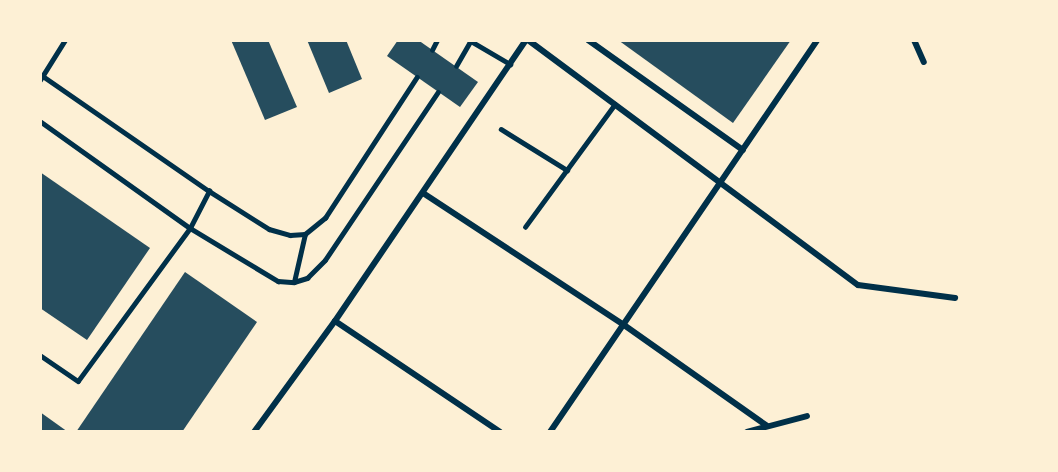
<!DOCTYPE html>
<html>
<head>
<meta charset="utf-8">
<style>
  body { margin:0 }
  #map { position:relative; width:1058px; height:472px; overflow:hidden; background:#fdf0d5; font-family:Inter,sans-serif }
  div>[style] { position:absolute }
  .building>* { inset:0; background:#264d5e }
  .service>* { height:4.5px; margin:-2.25px; padding:0 2.25px; transform-origin:2.25px; border-radius:2.25px; background:#003049 }
  .minor>* { height:6px; margin:-3px; padding:0 3px; transform-origin:3px; border-radius:3px; background:#003049 }
  span { translate:-50% -50%; white-space:nowrap; text-align:center; line-height:1.15; -webkit-text-stroke:4.5px #fdf0d5; paint-order:stroke }
  .frame { position:absolute; inset:0; border:42px solid #fdf0d5; pointer-events:none }
</style>
</head>
<body>
<div id="map">
  <div class="building">
    <div style="clip-path:polygon(231px 40px,268px 40px,297px 107px,265px 120px)"></div>
    <div style="clip-path:polygon(307px 40px,346px 40px,362px 79px,329px 93px)"></div>
    <div style="clip-path:polygon(398px 40px,418px 40px,478px 82px,460px 107px,387px 56px)"></div>
    <div style="clip-path:polygon(618px 40px,791px 40px,733px 123px)"></div>
    <div style="clip-path:polygon(40px 172px,150px 248px,87px 340px,40px 308px)"></div>
    <div style="clip-path:polygon(185px 272px,257px 322px,182px 432px,76px 432px)"></div>
    <div style="clip-path:polygon(40px 412px,68px 432px,40px 432px)"></div>
  </div>
  <div class="service">
    <div style="left:469px;top:40px;width:48px;rotate:30.3deg"></div>
    <div style="left:432px;top:50px;width:11px;rotate:-63deg"></div>
    <div style="left:456px;top:66px;width:30px;rotate:-60deg"></div>
    <div style="left:40px;top:74px;width:206px;rotate:34.7deg"></div>
    <div style="left:209px;top:191px;width:71px;rotate:32.3deg"></div>
    <div style="left:269px;top:229px;width:22px;rotate:16deg"></div>
    <div style="left:290px;top:235px;width:15px;rotate:-4deg"></div>
    <div style="left:305px;top:234px;width:26px;rotate:-39deg"></div>
    <div style="left:325px;top:218px;width:168px;rotate:-56.9deg"></div>
    <div style="left:40px;top:80px;width:47px;rotate:-58deg"></div>
    <div style="left:40px;top:121px;width:184px;rotate:35.5deg"></div>
    <div style="left:190px;top:228px;width:103px;rotate:31.1deg"></div>
    <div style="left:278px;top:281px;width:16px;rotate:4deg"></div>
    <div style="left:294px;top:282px;width:14px;rotate:-17deg"></div>
    <div style="left:307px;top:278px;width:25px;rotate:-45deg"></div>
    <div style="left:325px;top:260px;width:202px;rotate:-56.1deg"></div>
    <div style="left:501px;top:129px;width:78px;rotate:31.8deg"></div>
    <div style="left:525px;top:227px;width:152px;rotate:-53.8deg"></div>
    <div style="left:294px;top:282px;width:49px;rotate:-77.1deg"></div>
    <div style="left:40px;top:355px;width:46px;rotate:34.4deg"></div>
    <div style="left:78px;top:381px;width:190px;rotate:-53.8deg"></div>
    <div style="left:190px;top:228px;width:42px;rotate:-62.8deg"></div>
  </div>
  <div class="minor">
    <div style="left:528px;top:40px;width:411px;rotate:36.6deg"></div>
    <div style="left:858px;top:285px;width:98px;rotate:7.6deg"></div>
    <div style="left:588px;top:40px;width:190px;rotate:35.4deg"></div>
    <div style="left:914px;top:40px;width:24px;rotate:66deg"></div>
    <div style="left:423px;top:193px;width:240px;rotate:33.3deg"></div>
    <div style="left:624px;top:325px;width:174px;rotate:35.2deg"></div>
    <div style="left:335px;top:321px;width:199px;rotate:33.9deg"></div>
    <div style="left:254px;top:432px;width:137px;rotate:-53.9deg"></div>
    <div style="left:335px;top:321px;width:340px;rotate:-55.8deg"></div>
    <div style="left:550px;top:432px;width:474px;rotate:-55.7deg"></div>
    <div style="left:747px;top:432px;width:62px;rotate:-14.9deg"></div>
  </div>
  <div class="frame"></div>
</div>
</body>
</html>
